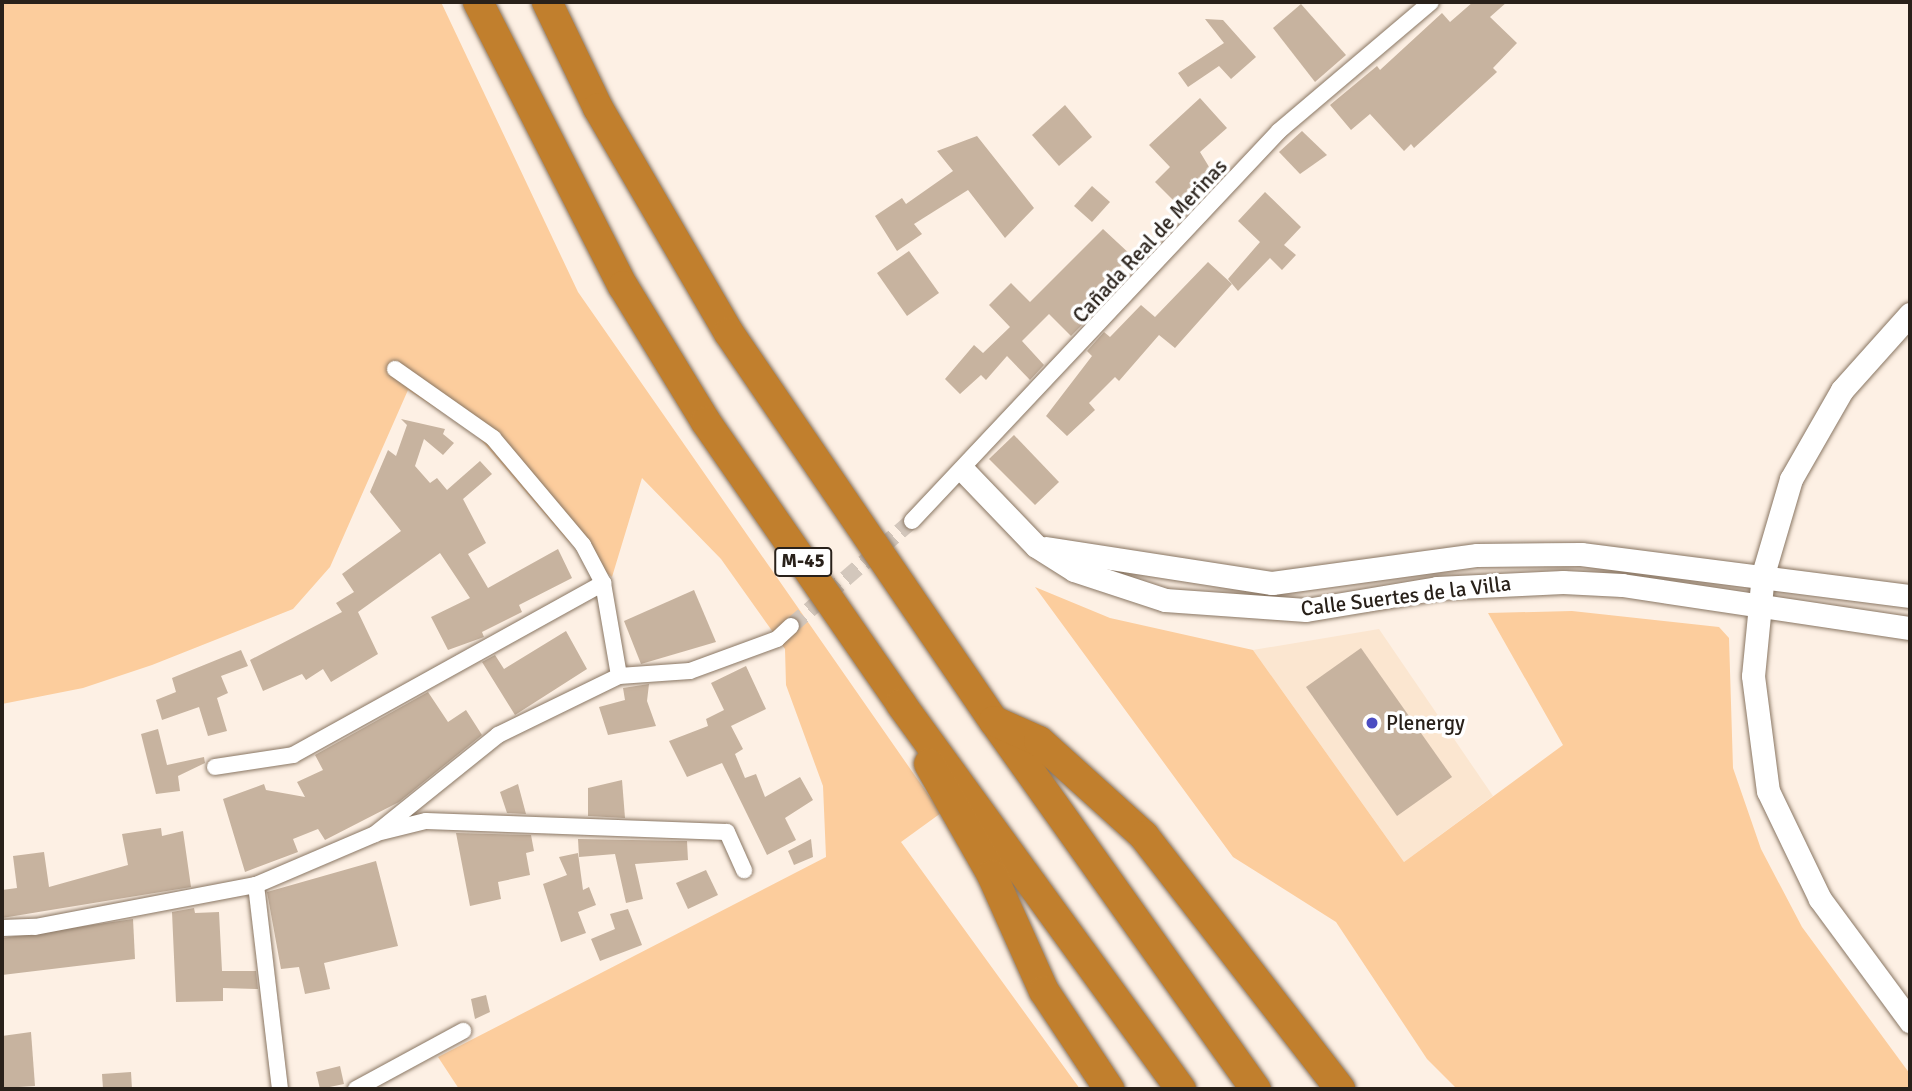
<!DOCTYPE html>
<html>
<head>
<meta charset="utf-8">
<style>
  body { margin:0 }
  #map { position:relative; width:1912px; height:1091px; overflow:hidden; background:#fdf0e4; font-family:Signika,sans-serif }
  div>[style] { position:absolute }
  .built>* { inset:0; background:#fbe6d0 }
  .green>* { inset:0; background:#fccd9d }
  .building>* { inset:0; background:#c7b39f }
  .street-tunnel>* { height:16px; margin-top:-8px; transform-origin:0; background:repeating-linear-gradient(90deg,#d3c7bc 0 16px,transparent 0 24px) }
  .roads { filter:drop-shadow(0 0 2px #897663) drop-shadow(0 0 2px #897663) }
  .street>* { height:16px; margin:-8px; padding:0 8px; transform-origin:8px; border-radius:8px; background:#fff }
  .secondary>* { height:23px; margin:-11.5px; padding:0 11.5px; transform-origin:11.5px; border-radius:11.5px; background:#fff }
  .highway>* { height:30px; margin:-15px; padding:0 15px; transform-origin:15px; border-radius:15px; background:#c17f2d }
  .dots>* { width:19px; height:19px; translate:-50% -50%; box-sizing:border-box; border:4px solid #fff; border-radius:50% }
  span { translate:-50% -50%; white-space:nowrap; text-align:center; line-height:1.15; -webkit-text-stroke:7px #fff; paint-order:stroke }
  .shield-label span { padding:2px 5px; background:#fff; border:2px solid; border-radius:5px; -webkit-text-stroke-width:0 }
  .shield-label { font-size:19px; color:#29211a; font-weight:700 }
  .street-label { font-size:21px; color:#29211a }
  .poi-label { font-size:21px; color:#29211a }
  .left { translate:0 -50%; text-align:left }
  .frame { position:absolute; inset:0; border:4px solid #29211a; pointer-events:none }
</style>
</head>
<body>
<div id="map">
  <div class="built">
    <div style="clip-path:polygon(1379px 629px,1493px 796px,1404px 862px,1253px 650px)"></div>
  </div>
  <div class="green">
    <div style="clip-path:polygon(2px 2px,441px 2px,578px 292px,941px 813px,901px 842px,1080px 1089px,459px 1089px,438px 1057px,826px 857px,823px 786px,786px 685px,785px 649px,721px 559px,642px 478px,612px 577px,569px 542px,475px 433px,408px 390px,330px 567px,293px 609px,152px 665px,83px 688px,2px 704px)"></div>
    <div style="clip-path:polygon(1035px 587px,1110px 618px,1253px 650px,1404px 862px,1563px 745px,1488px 613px,1572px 611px,1719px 627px,1729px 638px,1733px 768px,1761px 849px,1802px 927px,1910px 1074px,1910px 1089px,1457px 1089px,1427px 1059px,1336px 922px,1233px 857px)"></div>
  </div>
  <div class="building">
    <div style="clip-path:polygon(1473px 2px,1507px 2px,1490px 17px,1517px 43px,1493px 68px,1497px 72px,1414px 148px,1411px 144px,1404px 151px,1370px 114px,1351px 130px,1330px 105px,1377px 66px,1380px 70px,1442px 13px,1450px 22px)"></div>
    <div style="clip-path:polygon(1301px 4px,1346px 55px,1315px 82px,1273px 28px)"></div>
    <div style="clip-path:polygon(1205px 19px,1223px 20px,1256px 57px,1231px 79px,1219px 66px,1188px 87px,1178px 73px,1224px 43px)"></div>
    <div style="clip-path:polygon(1200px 98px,1227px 128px,1200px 152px,1217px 180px,1200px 198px,1194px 192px,1179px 206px,1155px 182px,1170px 167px,1149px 145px)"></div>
    <div style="clip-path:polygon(1065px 105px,1092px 137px,1059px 166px,1032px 135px)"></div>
    <div style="clip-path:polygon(1302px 131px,1327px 155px,1300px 174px,1279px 152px)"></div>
    <div style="clip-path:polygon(977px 136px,1034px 208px,1005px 238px,968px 190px,914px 224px,922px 234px,897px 251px,875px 216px,902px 198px,906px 204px,953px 171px,937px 151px)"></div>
    <div style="clip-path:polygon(1092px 186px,1110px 202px,1092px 222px,1074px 206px)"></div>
    <div style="clip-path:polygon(1265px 192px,1301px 227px,1284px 245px,1296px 255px,1282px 270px,1270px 258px,1238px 291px,1228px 279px,1260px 242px,1238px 221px)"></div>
    <div style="clip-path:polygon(1103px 229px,1132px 256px,1089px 294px,1095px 300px,1083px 312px,1089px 318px,1071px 336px,1049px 314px,1022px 341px,1044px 365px,1030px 380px,1007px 356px,986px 380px,981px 375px,960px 394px,945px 379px,974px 345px,983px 353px,1010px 327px,989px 305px,1011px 283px,1030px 302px)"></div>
    <div style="clip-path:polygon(909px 251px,939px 293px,907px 316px,877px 273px)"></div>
    <div style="clip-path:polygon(1208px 262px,1232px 284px,1175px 348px,1159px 335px,1119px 381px,1115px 377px,1089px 403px,1095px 410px,1067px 436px,1046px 416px,1092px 356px,1087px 351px,1104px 332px,1110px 337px,1141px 305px,1155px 317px)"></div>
    <div style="clip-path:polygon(401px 419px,445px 429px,443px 434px,454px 443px,443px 455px,424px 439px,415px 466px,430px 483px,437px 478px,447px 490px,480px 461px,492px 474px,463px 499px,486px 543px,468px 554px,488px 588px,558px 549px,572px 578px,519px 605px,522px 612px,482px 632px,484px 637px,448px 650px,431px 617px,470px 598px,440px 553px,358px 612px,378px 654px,331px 682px,323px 669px,306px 680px,302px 674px,263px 691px,250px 660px,342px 612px,336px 603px,354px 592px,342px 574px,401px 531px,370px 492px,388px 450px,396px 456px,407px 425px)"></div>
    <div style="clip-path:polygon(1014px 435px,1059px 482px,1035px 505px,989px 459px)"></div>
    <div style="clip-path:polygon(694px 590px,716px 642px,641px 664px,624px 621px)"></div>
    <div style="clip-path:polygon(566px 631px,587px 669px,515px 715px,482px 662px,495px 655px,504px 669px)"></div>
    <div style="clip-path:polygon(1361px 648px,1452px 777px,1397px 816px,1306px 687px)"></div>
    <div style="clip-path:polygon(241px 650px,248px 666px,221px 676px,228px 693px,217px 698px,227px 731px,208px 736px,199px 707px,162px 720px,156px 700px,176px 692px,172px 678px)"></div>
    <div style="clip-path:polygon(746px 666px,766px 709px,731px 726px,743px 749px,735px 754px,745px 778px,756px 774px,765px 797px,800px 777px,813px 800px,785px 818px,796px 840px,767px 855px,722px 763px,687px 777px,669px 741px,708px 726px,706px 719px,724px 710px,711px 683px)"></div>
    <div style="clip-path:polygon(649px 684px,647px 701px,656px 726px,608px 735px,599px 707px,625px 700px,623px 688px)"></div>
    <div style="clip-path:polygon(428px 692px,448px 722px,466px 710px,482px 735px,399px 802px,325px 840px,318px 829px,293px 839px,298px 852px,245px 872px,223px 799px,264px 784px,266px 790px,305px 797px,297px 782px,323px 770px,315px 755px)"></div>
    <div style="clip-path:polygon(158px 729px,167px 765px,204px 757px,205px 763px,178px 776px,180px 791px,156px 794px,141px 734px)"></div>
    <div style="clip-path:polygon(622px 780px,625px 818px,588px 816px,588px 788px)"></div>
    <div style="clip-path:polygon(518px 784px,526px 814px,507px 813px,500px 792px)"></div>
    <div style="clip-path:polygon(161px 828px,162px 836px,183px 831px,191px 887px,2px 918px,2px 890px,17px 888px,13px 856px,44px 852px,49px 887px,128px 865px,122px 834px)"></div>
    <div style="clip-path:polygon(456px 833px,531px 835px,534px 851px,526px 853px,530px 875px,498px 882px,501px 899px,470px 906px)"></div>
    <div style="clip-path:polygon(578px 839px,687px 841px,688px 860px,635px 864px,643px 899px,626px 903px,615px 854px,579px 857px)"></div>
    <div style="clip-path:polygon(811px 839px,813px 857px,794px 865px,788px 851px)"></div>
    <div style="clip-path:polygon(578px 853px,583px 890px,589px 887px,596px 905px,578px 912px,586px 933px,561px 942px,543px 884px,567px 875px,559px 857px)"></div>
    <div style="clip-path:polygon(376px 861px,398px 946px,324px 963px,330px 989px,305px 994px,299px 967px,281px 969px,267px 892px)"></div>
    <div style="clip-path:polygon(706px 870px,718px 895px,688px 909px,676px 883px)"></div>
    <div style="clip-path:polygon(194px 908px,195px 913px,219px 912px,222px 971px,256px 971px,258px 989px,223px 988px,223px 1001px,176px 1002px,172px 912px)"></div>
    <div style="clip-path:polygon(628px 909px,642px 945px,600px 961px,591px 939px,615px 929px,610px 914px)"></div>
    <div style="clip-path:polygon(133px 919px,135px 959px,2px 975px,2px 938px)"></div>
    <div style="clip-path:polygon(486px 995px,490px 1012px,475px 1019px,471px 999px)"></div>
    <div style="clip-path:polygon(31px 1032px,35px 1086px,2px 1088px,2px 1036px)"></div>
    <div style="clip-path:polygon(340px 1066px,344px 1084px,320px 1089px,316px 1072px)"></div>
    <div style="clip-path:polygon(131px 1072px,132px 1089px,103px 1089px,102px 1074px)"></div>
  </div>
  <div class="street-tunnel">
    <div style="left:791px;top:626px;width:160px;rotate:-41deg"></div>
  </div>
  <div class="roads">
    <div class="street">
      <div style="left:395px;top:369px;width:120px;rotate:35.1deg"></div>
      <div style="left:493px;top:438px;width:140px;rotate:49.9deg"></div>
      <div style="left:583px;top:545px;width:43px;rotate:62.2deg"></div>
      <div style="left:912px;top:521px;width:536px;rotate:-46.74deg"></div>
      <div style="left:1279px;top:131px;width:199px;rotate:-40.3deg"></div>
      <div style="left:215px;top:767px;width:79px;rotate:-8.7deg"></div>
      <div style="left:293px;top:755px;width:355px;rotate:-29deg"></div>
      <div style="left:603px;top:583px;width:94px;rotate:80.2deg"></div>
      <div style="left:377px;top:833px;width:50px;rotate:-13.8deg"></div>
      <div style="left:426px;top:821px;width:301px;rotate:2.1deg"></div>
      <div style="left:727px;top:832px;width:42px;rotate:65.9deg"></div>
      <div style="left:256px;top:885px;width:205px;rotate:83.3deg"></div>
      <div style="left:2px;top:928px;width:33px;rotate:-2deg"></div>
      <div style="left:35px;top:927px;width:225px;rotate:-10.8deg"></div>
      <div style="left:256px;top:885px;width:129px;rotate:-23.2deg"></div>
      <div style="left:375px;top:834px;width:158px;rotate:-38.8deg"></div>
      <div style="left:498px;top:735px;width:135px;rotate:-26deg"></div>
      <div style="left:619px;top:676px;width:71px;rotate:-4deg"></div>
      <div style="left:690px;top:671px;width:93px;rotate:-20.2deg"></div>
      <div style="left:777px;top:639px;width:19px;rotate:-43deg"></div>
      <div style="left:356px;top:1089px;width:122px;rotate:-28.5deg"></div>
    </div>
    <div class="secondary">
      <div style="left:1910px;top:314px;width:102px;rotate:131.8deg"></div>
      <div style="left:1842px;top:390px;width:103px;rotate:119.8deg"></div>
      <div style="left:1791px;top:479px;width:99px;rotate:106.4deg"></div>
      <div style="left:1763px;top:574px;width:102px;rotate:95.6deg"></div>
      <div style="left:1753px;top:676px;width:116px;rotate:82.6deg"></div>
      <div style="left:1768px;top:791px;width:120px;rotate:64.3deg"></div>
      <div style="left:1820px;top:899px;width:152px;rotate:53.6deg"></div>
      <div style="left:964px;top:471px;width:104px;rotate:46.2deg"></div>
      <div style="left:1036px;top:546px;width:45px;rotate:32.3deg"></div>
      <div style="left:1074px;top:570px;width:96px;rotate:18.2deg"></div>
      <div style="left:1165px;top:600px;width:141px;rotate:4.1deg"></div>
      <div style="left:1306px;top:610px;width:133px;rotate:-9.5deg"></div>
      <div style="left:1437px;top:588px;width:126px;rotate:-2.7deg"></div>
      <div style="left:1563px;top:582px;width:59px;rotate:2.9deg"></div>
      <div style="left:1622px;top:585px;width:291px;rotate:8.5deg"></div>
      <div style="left:1046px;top:548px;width:229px;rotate:8.8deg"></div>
      <div style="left:1272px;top:583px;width:207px;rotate:-7.8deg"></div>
      <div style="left:1477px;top:555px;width:104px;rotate:-0.6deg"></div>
      <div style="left:1581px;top:554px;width:332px;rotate:7.3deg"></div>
    </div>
    <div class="highway">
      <div style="left:478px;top:2px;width:319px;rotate:63deg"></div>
      <div style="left:623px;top:286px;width:159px;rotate:58.6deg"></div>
      <div style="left:706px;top:422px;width:343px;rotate:55.3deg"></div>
      <div style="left:901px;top:704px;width:476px;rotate:54deg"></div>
      <div style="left:547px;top:2px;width:118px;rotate:64.3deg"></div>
      <div style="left:598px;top:108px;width:260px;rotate:59.8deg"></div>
      <div style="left:729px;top:333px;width:470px;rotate:55.7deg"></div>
      <div style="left:994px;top:721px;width:452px;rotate:54.6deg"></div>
      <div style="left:994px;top:721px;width:49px;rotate:24deg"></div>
      <div style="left:1039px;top:741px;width:142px;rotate:42.1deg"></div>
      <div style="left:1144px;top:836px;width:320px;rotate:52.2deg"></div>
      <div style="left:929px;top:764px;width:128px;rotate:60.4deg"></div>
      <div style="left:992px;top:875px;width:127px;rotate:65.9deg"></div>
      <div style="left:1044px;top:991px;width:118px;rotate:56.4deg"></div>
    </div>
  </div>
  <div class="dots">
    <div style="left:1372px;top:723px;background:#4b4cc2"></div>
  </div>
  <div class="shield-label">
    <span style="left:803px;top:562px">M-45</span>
  </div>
  <div class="street-label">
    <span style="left:1150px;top:241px;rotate:-47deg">Cañada Real de Merinas</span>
    <span style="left:1406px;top:596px;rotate:-7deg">Calle Suertes de la Villa</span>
  </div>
  <div class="poi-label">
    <span class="left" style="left:1386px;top:723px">Plenergy</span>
  </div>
  <div class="frame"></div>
</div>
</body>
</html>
